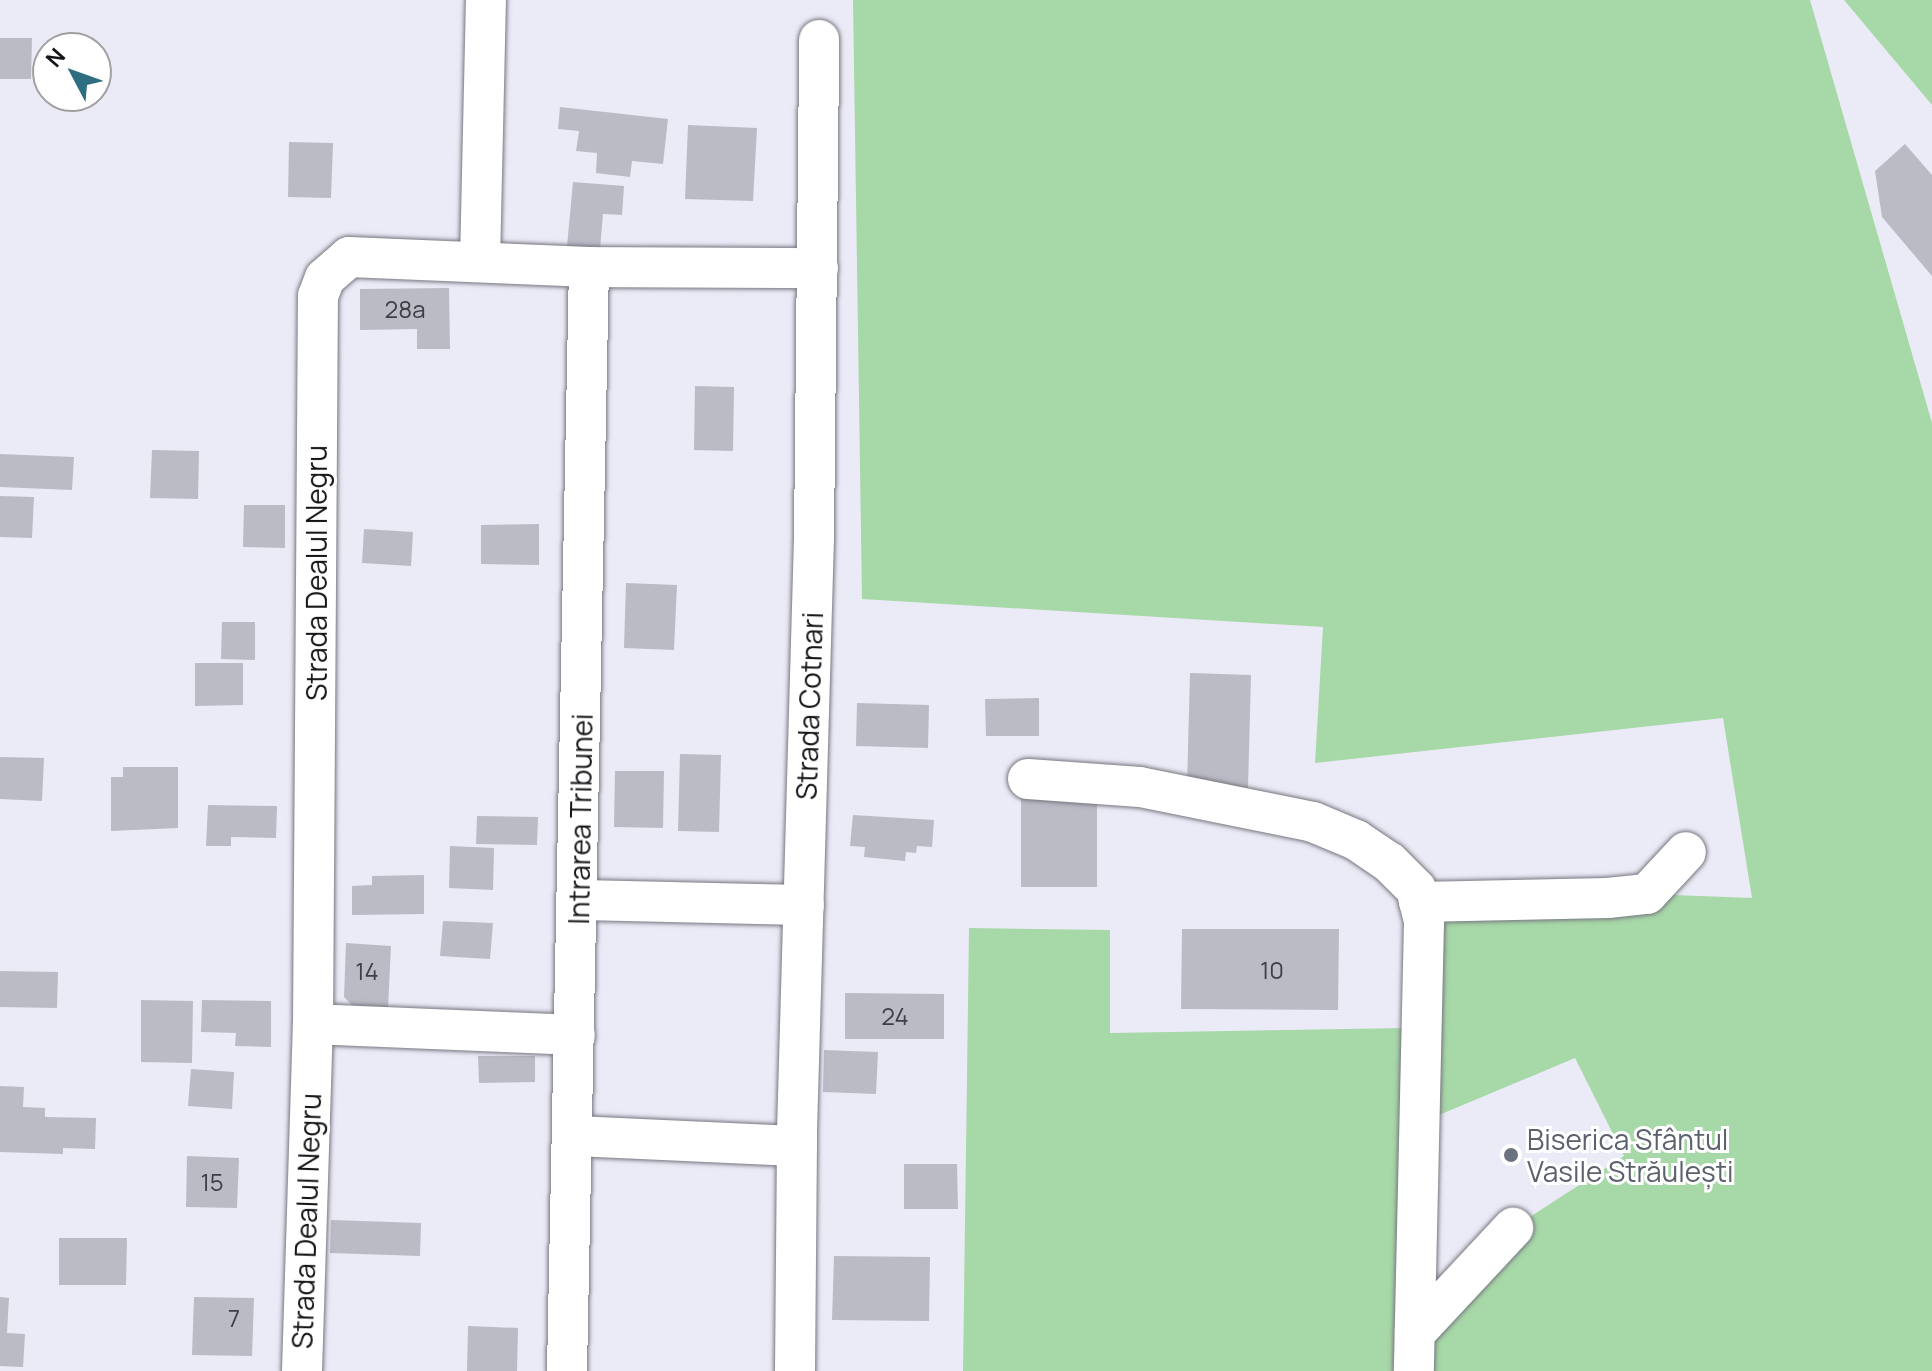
<!DOCTYPE html>
<html>
<head>
<meta charset="utf-8">
<style>
  body { margin:0 }
  #map { position:relative; width:1932px; height:1371px; overflow:hidden; background:#ebebf7; font-family:Manrope,sans-serif }
  div>[style] { position:absolute }
  .green>* { inset:0; background:#a7d8a7 }
  .building>* { inset:0; background:#bbbbc6 }
  .roads { filter:drop-shadow(0 0 2px #777781) drop-shadow(0 0 2px #777781) }
  .minor>* { height:40px; margin:-20px; padding:0 20px; transform-origin:20px; border-radius:20px; background:#fff }
  .dots>* { width:22px; height:22px; translate:-50% -50%; box-sizing:border-box; border:4px solid #fff; border-radius:50% }
  span { translate:-50% -50%; white-space:nowrap; text-align:center; line-height:1.15; -webkit-text-stroke:6px #fff; paint-order:stroke }
  .number-label { font-size:24px; color:#3e3e44 }
  .number-label span { -webkit-text-stroke-width:0 }
  .street-label { font-size:28px; color:#151519 }
  .worship-label { font-size:28px; color:#5b616d }
  .left { translate:0 -50%; text-align:left }
  .north { position:absolute; left:32px; top:32px; width:80px; height:80px; box-sizing:border-box; background:#fff; border:2px solid #a1a1a3; border-radius:50%; rotate:311deg; font-size:22px; font-weight:700; line-height:32px; text-align:center; color:#151519 }
  .north::after { content:''; display:block; margin:auto; width:28px; height:36px; background:#2d6e81; clip-path:polygon(50% 0,100% 100%,50% 72%,0 100%) }
</style>
</head>
<body>
<div id="map">
  <div class="green">
    <div style="clip-path:polygon(853px 0,1810px 0,1932px 423px,1932px 1371px,963px 1371px,969px 928px,1110px 930px,1110px 1033px,1404px 1028px,1415px 1332px,1513px 1228px,1624px 1156px,1575px 1058px,1420px 1123px,1419px 902px,1647px 894px,1752px 898px,1723px 718px,1315px 763px,1323px 627px,862px 599px)"></div>
    <div style="clip-path:polygon(1844px 0,1932px 0,1932px 105px)"></div>
  </div>
  <div class="building">
    <div style="clip-path:polygon(0 38px,32px 38px,31px 79px,0 79px)"></div>
    <div style="clip-path:polygon(560px 107px,668px 119px,663px 164px,632px 161px,630px 177px,596px 173px,597px 153px,576px 151px,579px 131px,558px 129px)"></div>
    <div style="clip-path:polygon(688px 125px,757px 128px,753px 201px,685px 199px)"></div>
    <div style="clip-path:polygon(289px 142px,333px 143px,331px 198px,288px 197px)"></div>
    <div style="clip-path:polygon(1905px 144px,1932px 175px,1932px 276px,1882px 217px,1875px 171px)"></div>
    <div style="clip-path:polygon(573px 182px,624px 186px,622px 215px,603px 214px,600px 249px,567px 246px)"></div>
    <div style="clip-path:polygon(449px 288px,450px 349px,417px 349px,417px 329px,360px 330px,360px 289px)"></div>
    <div style="clip-path:polygon(695px 386px,734px 387px,733px 451px,694px 450px)"></div>
    <div style="clip-path:polygon(152px 450px,199px 451px,198px 499px,150px 498px)"></div>
    <div style="clip-path:polygon(0 454px,74px 457px,72px 490px,0 487px)"></div>
    <div style="clip-path:polygon(0 496px,34px 497px,32px 538px,0 537px)"></div>
    <div style="clip-path:polygon(244px 505px,285px 505px,285px 548px,243px 547px)"></div>
    <div style="clip-path:polygon(539px 524px,539px 565px,481px 564px,481px 525px)"></div>
    <div style="clip-path:polygon(364px 529px,413px 532px,411px 566px,362px 563px)"></div>
    <div style="clip-path:polygon(626px 583px,677px 585px,674px 650px,624px 648px)"></div>
    <div style="clip-path:polygon(222px 622px,255px 622px,255px 660px,221px 659px)"></div>
    <div style="clip-path:polygon(195px 663px,243px 663px,243px 705px,195px 706px)"></div>
    <div style="clip-path:polygon(1190px 673px,1251px 675px,1248px 788px,1187px 786px)"></div>
    <div style="clip-path:polygon(1039px 698px,1039px 736px,986px 736px,985px 699px)"></div>
    <div style="clip-path:polygon(857px 703px,929px 705px,928px 748px,856px 746px)"></div>
    <div style="clip-path:polygon(680px 754px,721px 755px,719px 832px,678px 831px)"></div>
    <div style="clip-path:polygon(0 757px,44px 758px,42px 801px,0 799px)"></div>
    <div style="clip-path:polygon(123px 767px,178px 767px,178px 828px,111px 831px,111px 777px,123px 777px)"></div>
    <div style="clip-path:polygon(615px 771px,664px 771px,663px 828px,614px 827px)"></div>
    <div style="clip-path:polygon(1021px 791px,1097px 791px,1097px 887px,1021px 887px)"></div>
    <div style="clip-path:polygon(208px 805px,277px 806px,276px 838px,231px 837px,231px 846px,206px 846px)"></div>
    <div style="clip-path:polygon(853px 815px,934px 820px,932px 847px,917px 846px,916px 853px,906px 852px,905px 861px,864px 857px,865px 847px,850px 846px)"></div>
    <div style="clip-path:polygon(477px 816px,538px 817px,537px 845px,476px 844px)"></div>
    <div style="clip-path:polygon(450px 846px,494px 848px,493px 890px,449px 888px)"></div>
    <div style="clip-path:polygon(424px 875px,424px 914px,352px 915px,352px 886px,372px 885px,372px 876px)"></div>
    <div style="clip-path:polygon(443px 921px,493px 923px,490px 959px,440px 956px)"></div>
    <div style="clip-path:polygon(1182px 929px,1339px 929px,1338px 1010px,1181px 1009px)"></div>
    <div style="clip-path:polygon(346px 943px,391px 946px,388px 1008px,354px 1007px,344px 997px)"></div>
    <div style="clip-path:polygon(0 971px,58px 972px,57px 1008px,0 1007px)"></div>
    <div style="clip-path:polygon(845px 993px,944px 994px,944px 1039px,845px 1039px)"></div>
    <div style="clip-path:polygon(141px 1000px,193px 1001px,192px 1063px,141px 1062px)"></div>
    <div style="clip-path:polygon(202px 1000px,271px 1001px,271px 1047px,235px 1046px,236px 1033px,201px 1032px)"></div>
    <div style="clip-path:polygon(824px 1050px,878px 1052px,876px 1094px,823px 1092px)"></div>
    <div style="clip-path:polygon(478px 1056px,535px 1056px,535px 1082px,479px 1083px)"></div>
    <div style="clip-path:polygon(191px 1069px,234px 1072px,232px 1109px,188px 1106px)"></div>
    <div style="clip-path:polygon(0 1086px,24px 1087px,23px 1107px,45px 1108px,45px 1117px,96px 1118px,95px 1149px,63px 1148px,63px 1154px,0 1152px)"></div>
    <div style="clip-path:polygon(187px 1156px,239px 1158px,237px 1208px,186px 1207px)"></div>
    <div style="clip-path:polygon(904px 1164px,957px 1164px,958px 1209px,904px 1209px)"></div>
    <div style="clip-path:polygon(331px 1220px,421px 1223px,420px 1256px,330px 1253px)"></div>
    <div style="clip-path:polygon(59px 1238px,127px 1238px,126px 1285px,59px 1285px)"></div>
    <div style="clip-path:polygon(834px 1256px,930px 1257px,929px 1321px,832px 1320px)"></div>
    <div style="clip-path:polygon(0 1297px,9px 1298px,7px 1333px,25px 1334px,23px 1367px,0 1366px)"></div>
    <div style="clip-path:polygon(194px 1297px,254px 1298px,252px 1356px,192px 1355px)"></div>
    <div style="clip-path:polygon(468px 1326px,518px 1328px,517px 1371px,467px 1371px)"></div>
  </div>
  <div class="roads">
    <div class="minor">
      <div style="left:480px;top:262px;width:261px;rotate:-88.7deg"></div>
      <div style="left:1028px;top:779px;width:112px;rotate:4.1deg"></div>
      <div style="left:1140px;top:787px;width:177px;rotate:11.4deg"></div>
      <div style="left:1313px;top:822px;width:47px;rotate:22.7deg"></div>
      <div style="left:1356px;top:840px;width:40px;rotate:34deg"></div>
      <div style="left:1389px;top:862px;width:38px;rotate:45deg"></div>
      <div style="left:1416px;top:889px;width:34px;rotate:76deg"></div>
      <div style="left:1424px;top:922px;width:449px;rotate:91.3deg"></div>
      <div style="left:579px;top:900px;width:225px;rotate:1.3deg"></div>
      <div style="left:1419px;top:902px;width:189px;rotate:-1.2deg"></div>
      <div style="left:1608px;top:898px;width:39px;rotate:-6deg"></div>
      <div style="left:1647px;top:894px;width:57px;rotate:-47.1deg"></div>
      <div style="left:313px;top:1024px;width:262px;rotate:2.4deg"></div>
      <div style="left:573px;top:1136px;width:224px;rotate:2.6deg"></div>
      <div style="left:1415px;top:1333px;width:144px;rotate:-47deg"></div>
      <div style="left:302px;top:1371px;width:347px;rotate:-88.2deg"></div>
      <div style="left:313px;top:1024px;width:728px;rotate:-89.61deg"></div>
      <div style="left:318px;top:296px;width:19px;rotate:-69deg"></div>
      <div style="left:325px;top:278px;width:32px;rotate:-41deg"></div>
      <div style="left:349px;top:257px;width:240px;rotate:2.4deg"></div>
      <div style="left:589px;top:267px;width:229px;rotate:0.3deg"></div>
      <div style="left:567px;top:1371px;width:1104px;rotate:-88.86deg"></div>
      <div style="left:795px;top:1371px;width:240px;rotate:-89.5deg"></div>
      <div style="left:797px;top:1131px;width:593px;rotate:-88.36deg"></div>
      <div style="left:814px;top:538px;width:498px;rotate:-89.4deg"></div>
    </div>
  </div>
  <div class="dots">
    <div style="left:1511px;top:1155px;background:#6b7280"></div>
  </div>
  <div class="number-label">
    <span style="left:405px;top:309px">28a</span>
    <span style="left:1272px;top:970px">10</span>
    <span style="left:367px;top:971px">14</span>
    <span style="left:895px;top:1016px">24</span>
    <span style="left:212px;top:1182px">15</span>
    <span style="left:234px;top:1318px">7</span>
  </div>
  <div class="street-label">
    <span style="left:316px;top:573px;rotate:-90deg">Strada Dealul Negru</span>
    <span style="left:809px;top:706px;rotate:-88deg">Strada Cotnari</span>
    <span style="left:580px;top:819px;rotate:-89deg">Intrarea Tribunei</span>
    <span style="left:306px;top:1221px;rotate:-88deg">Strada Dealul Negru</span>
  </div>
  <div class="worship-label">
    <span class="left" style="left:1527px;top:1155px">Biserica Sfântul<br>Vasile Străulești</span>
  </div>
  <div class="north">N</div>
</div>
</body>
</html>
